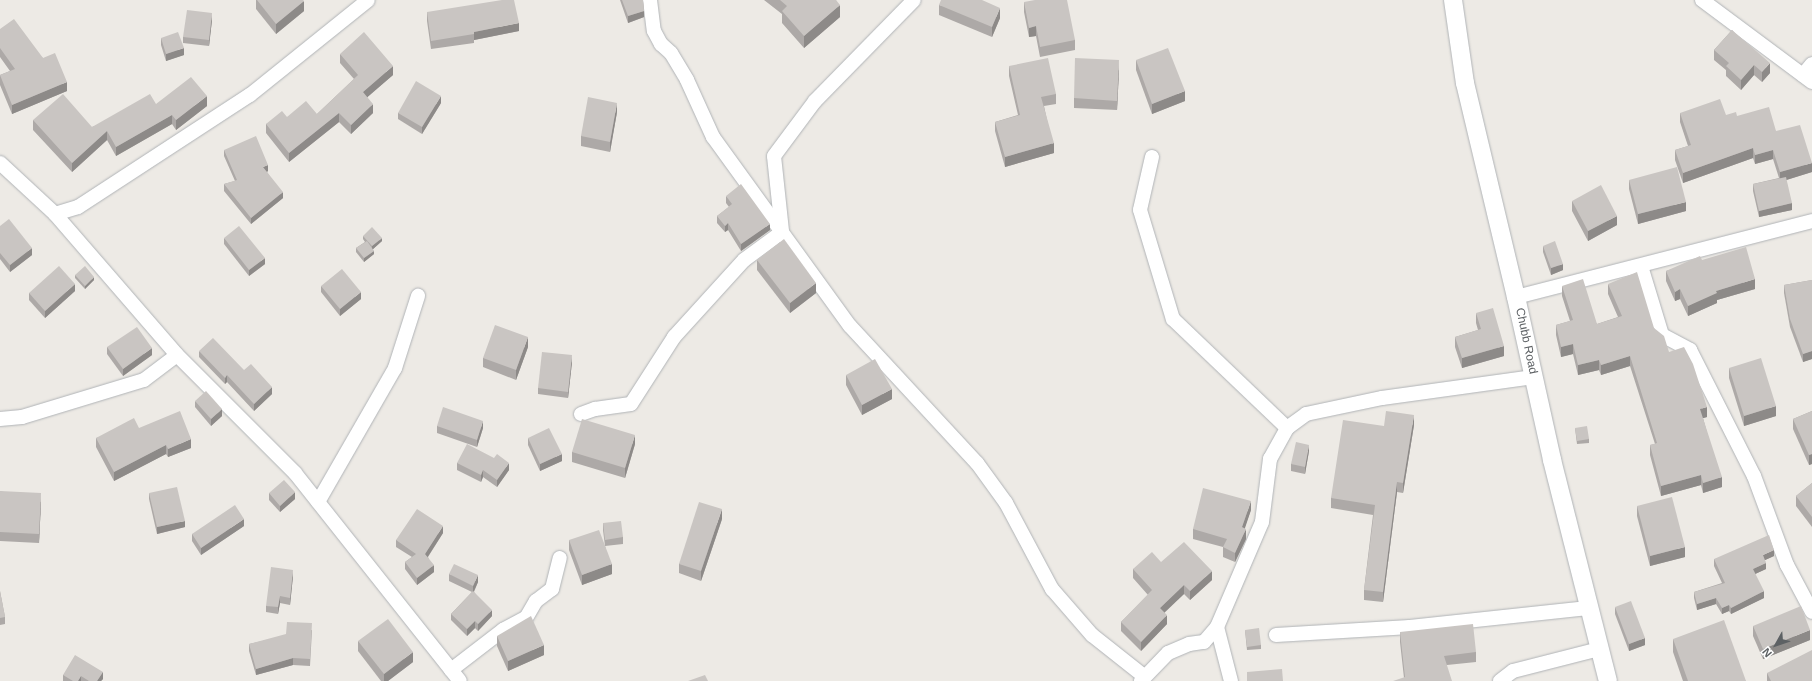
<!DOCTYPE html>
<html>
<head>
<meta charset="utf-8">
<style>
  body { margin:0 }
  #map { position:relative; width:1812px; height:681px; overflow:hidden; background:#edeae5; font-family:Arial,sans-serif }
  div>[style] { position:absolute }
  .roads { filter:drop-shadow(0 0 1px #b0b3b6) drop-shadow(0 0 1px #b0b3b6) }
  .minor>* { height:14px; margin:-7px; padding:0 7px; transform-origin:7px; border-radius:7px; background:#fff }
  .tertiary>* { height:18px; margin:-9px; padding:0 9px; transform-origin:9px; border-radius:9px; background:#fff }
  .wall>* { inset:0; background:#ada9a7 }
  .shaded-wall>* { inset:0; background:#8d8a88 }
  .building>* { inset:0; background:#c9c5c2 }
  span { translate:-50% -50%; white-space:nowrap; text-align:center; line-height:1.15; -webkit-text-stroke:3.5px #fff; paint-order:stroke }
  .street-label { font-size:12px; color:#5d6164 }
  .north { position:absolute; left:1756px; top:625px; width:40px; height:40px; -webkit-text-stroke:3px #fff; paint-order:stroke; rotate:230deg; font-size:11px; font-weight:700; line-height:16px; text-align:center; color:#5d6164 }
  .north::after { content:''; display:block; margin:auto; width:14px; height:18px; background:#5d6164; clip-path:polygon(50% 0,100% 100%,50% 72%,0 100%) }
</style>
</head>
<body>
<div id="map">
  <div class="roads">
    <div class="minor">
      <div style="left:650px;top:0;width:31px;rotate:83deg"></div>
      <div style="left:654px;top:31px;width:15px;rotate:62deg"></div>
      <div style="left:661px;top:44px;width:13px;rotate:42deg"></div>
      <div style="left:671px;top:53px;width:31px;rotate:59deg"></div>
      <div style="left:687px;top:80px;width:63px;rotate:65.5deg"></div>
      <div style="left:713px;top:137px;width:233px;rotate:54.1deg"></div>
      <div style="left:850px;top:326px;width:187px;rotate:47.2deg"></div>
      <div style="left:977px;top:463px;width:49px;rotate:54.1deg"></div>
      <div style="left:1006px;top:503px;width:98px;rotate:61.9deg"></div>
      <div style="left:1052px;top:589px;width:61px;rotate:49deg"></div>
      <div style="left:1092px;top:635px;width:66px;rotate:38.3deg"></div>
      <div style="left:1702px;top:0;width:137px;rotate:36.7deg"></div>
      <div style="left:1803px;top:75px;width:14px;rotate:-51deg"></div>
      <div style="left:1152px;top:157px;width:54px;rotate:102.8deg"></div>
      <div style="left:1140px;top:210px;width:114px;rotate:73.2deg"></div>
      <div style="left:1173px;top:319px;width:158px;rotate:43.7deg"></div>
      <div style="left:0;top:163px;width:75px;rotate:42.8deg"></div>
      <div style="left:55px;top:214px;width:186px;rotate:49.1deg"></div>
      <div style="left:177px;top:355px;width:167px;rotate:45deg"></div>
      <div style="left:295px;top:473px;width:265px;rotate:51.6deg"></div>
      <div style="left:55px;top:214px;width:24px;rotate:-17deg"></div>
      <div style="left:78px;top:207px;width:205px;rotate:-33.1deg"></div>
      <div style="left:250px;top:95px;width:151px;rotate:-38.8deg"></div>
      <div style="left:782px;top:231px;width:75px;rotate:-96.1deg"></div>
      <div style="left:774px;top:156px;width:69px;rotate:-53.3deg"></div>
      <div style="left:815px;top:101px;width:141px;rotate:-45.6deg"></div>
      <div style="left:1641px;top:266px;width:72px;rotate:73.1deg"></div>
      <div style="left:1662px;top:335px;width:32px;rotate:28deg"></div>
      <div style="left:1690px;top:350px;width:141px;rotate:63.1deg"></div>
      <div style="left:1754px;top:476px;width:95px;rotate:69.7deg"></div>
      <div style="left:1787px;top:565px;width:53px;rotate:62deg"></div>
      <div style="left:1516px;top:297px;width:306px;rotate:-14.4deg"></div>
      <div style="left:581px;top:414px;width:15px;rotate:-20deg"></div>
      <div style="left:595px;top:409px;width:36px;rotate:-8deg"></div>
      <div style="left:631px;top:404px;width:80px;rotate:-57.3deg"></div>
      <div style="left:674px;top:337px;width:104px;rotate:-47.7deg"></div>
      <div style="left:744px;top:260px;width:47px;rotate:-36.4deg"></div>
      <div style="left:0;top:419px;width:22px;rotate:-5deg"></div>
      <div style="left:22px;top:417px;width:127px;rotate:-16.9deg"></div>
      <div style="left:144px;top:380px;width:41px;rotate:-37.1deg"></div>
      <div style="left:318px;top:502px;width:155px;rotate:-60.1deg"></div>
      <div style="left:395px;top:368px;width:76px;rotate:-72.3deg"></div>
      <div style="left:1217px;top:627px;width:56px;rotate:75.5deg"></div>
      <div style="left:1276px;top:635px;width:134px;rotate:-3.4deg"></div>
      <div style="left:1410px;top:627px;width:179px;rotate:-6.1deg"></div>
      <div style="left:451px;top:670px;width:66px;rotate:-37.6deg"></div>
      <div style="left:503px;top:630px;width:26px;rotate:-28deg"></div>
      <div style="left:526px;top:618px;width:20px;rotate:-60deg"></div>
      <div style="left:536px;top:601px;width:20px;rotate:-37deg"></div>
      <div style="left:552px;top:589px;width:32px;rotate:-76deg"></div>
      <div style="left:1141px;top:681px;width:39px;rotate:-46deg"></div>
      <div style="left:1168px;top:653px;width:23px;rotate:-23deg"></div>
      <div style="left:1189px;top:644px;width:15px;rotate:-8deg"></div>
      <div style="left:1204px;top:642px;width:20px;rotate:-49deg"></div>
      <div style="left:1217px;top:627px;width:114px;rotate:-66.8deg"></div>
      <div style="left:1262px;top:522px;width:64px;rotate:-82.8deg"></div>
      <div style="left:1270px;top:459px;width:35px;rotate:-61deg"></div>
      <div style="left:1287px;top:428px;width:24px;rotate:-36deg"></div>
      <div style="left:1306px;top:414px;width:78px;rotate:-11.9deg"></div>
      <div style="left:1382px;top:398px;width:153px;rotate:-7.9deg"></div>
      <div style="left:1500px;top:681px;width:16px;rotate:-38deg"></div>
      <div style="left:1513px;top:671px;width:89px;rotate:-14.3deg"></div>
    </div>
    <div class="tertiary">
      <div style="left:1453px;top:0;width:84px;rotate:81.8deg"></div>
      <div style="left:1465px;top:83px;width:220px;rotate:76.6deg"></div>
      <div style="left:1516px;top:297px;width:167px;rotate:77.5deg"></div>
      <div style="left:1552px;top:460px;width:228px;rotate:75.8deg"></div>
    </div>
  </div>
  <div class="wall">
    <div style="clip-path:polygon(256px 0,303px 0,304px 11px,276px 34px,256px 9px)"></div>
    <div style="clip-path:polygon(620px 0,643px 0,644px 17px,628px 23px)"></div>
    <div style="clip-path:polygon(764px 0,836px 0,840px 17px,804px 48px,782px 23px,782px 14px)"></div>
    <div style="clip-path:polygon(1024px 2px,1075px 40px,1075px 50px,1040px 57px,1036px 36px,1029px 37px,1024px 12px)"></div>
    <div style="clip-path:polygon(939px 5px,1000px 18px,992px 37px,939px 15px)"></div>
    <div style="clip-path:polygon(427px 12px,519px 31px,474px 40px,474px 43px,431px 49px,427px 21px)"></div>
    <div style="clip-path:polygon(212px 20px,209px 46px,183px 43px,183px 37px)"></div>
    <div style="clip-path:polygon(0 29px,43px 58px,67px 91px,12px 114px,0 85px,0 75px,10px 71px,0 57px)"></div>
    <div style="clip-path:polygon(1732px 30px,1770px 73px,1762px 82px,1754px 75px,1741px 90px,1726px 76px,1726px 70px,1714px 60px,1714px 50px)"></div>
    <div style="clip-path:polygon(161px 38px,184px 55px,166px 61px,161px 45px)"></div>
    <div style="clip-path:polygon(340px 54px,393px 75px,367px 97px,373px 113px,351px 134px,339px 122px,289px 162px,266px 133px,266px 124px,287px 117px,317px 114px,354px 79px,340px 63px)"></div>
    <div style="clip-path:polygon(1136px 60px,1185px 101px,1152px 114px,1136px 70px)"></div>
    <div style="clip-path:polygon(1009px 66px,1056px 94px,1056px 104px,1044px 106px,1054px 153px,1005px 167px,995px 131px,995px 122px,1018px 115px,1009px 76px)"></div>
    <div style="clip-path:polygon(1119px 70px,1117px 110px,1074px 108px,1074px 98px)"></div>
    <div style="clip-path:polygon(441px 103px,422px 134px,398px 119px,398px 113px)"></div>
    <div style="clip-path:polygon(156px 104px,207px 106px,176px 130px,172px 124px,116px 156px,107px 140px,72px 172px,33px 130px,33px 120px,92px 127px)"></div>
    <div style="clip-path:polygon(617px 112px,610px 152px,581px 146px,581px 136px)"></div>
    <div style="clip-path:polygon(1680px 113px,1737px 116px,1776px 131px,1812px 172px,1786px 180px,1792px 210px,1759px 217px,1753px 191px,1753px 184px,1779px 178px,1773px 159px,1755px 164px,1753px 158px,1683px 183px,1675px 160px,1675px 150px,1688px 146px,1680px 122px)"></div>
    <div style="clip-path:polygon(224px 150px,268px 171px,267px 172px,283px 198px,251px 224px,224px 191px,224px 184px,235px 181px,224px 156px)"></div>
    <div style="clip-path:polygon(1629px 180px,1686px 211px,1638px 224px,1629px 189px)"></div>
    <div style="clip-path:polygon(726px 196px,770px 230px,741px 251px,728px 230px,725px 232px,717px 223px,717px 216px,729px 207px,726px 203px)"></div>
    <div style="clip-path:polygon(1572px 201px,1617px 225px,1588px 241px,1572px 211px)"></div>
    <div style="clip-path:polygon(0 226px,32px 255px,10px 272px,0 259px)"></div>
    <div style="clip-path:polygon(363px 236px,382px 241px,373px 249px,374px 254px,364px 262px,356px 252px,356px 248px,365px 242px,363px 239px)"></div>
    <div style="clip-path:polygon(224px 238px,265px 264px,249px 276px,224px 244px)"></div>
    <div style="clip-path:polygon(1543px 246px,1563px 270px,1551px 275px,1543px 252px)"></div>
    <div style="clip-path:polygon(757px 260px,816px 293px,790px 313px,757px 270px)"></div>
    <div style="clip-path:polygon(1702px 260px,1755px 289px,1717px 300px,1717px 303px,1688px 316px,1680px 299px,1675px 301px,1666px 281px,1666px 271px)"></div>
    <div style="clip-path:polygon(75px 275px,94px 280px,85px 289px,75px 278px)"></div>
    <div style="clip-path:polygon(1812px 280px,1812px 359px,1803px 362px,1790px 327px,1784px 293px,1784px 285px)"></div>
    <div style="clip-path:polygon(1608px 284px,1654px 328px,1707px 417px,1703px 418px,1722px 487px,1703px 493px,1701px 485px,1661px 496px,1650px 455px,1650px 445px,1655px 444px,1630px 366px,1601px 375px,1599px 370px,1578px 375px,1573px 354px,1561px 357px,1556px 335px,1556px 325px,1570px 321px,1562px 296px,1562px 286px,1597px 324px,1618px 317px,1608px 294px)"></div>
    <div style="clip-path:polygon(321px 286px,361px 299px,340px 316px,321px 292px)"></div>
    <div style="clip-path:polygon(75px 291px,45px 318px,29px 300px,29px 293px)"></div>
    <div style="clip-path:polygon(1476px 313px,1504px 356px,1462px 368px,1455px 347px,1455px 337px,1478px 330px,1476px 323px)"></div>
    <div style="clip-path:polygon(107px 347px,152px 355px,123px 376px,107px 354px)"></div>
    <div style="clip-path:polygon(528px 347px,516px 380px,483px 367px,483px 358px)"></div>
    <div style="clip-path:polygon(199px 351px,272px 394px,254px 411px,227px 382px,225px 384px,199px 357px)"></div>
    <div style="clip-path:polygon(572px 362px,568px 398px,538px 394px,538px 388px)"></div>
    <div style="clip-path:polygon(1729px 368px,1776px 416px,1744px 426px,1729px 378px)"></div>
    <div style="clip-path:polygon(846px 375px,892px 399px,862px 415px,846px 385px)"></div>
    <div style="clip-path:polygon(195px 401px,222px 416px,211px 426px,195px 407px)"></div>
    <div style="clip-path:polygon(1812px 411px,1812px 464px,1809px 465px,1793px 429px,1793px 419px)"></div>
    <div style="clip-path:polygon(1414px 425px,1403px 493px,1397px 492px,1383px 602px,1364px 600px,1364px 590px,1373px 515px,1331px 508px,1331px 498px,1384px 426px)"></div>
    <div style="clip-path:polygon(437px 426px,483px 428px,477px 447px,437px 433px)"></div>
    <div style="clip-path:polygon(139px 428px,191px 448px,168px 457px,166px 454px,114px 481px,96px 447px,96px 438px)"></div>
    <div style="clip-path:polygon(1575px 428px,1589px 439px,1589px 443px,1577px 444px)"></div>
    <div style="clip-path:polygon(528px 438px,562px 461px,540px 471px,528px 445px)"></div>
    <div style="clip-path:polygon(635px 444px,625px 478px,572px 462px,572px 452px)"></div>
    <div style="clip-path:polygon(1309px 451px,1305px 474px,1291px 471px,1291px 464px)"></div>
    <div style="clip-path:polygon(494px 458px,509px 470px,497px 487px,483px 477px,481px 482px,457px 470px,457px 463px)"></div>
    <div style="clip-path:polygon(1812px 483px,1812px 527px,1796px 506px,1796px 496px)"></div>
    <div style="clip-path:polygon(0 491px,41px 502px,39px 543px,0 541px)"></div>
    <div style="clip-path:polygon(149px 493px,185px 527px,157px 534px,149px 499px)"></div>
    <div style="clip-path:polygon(269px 493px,295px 499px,280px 512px,269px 500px)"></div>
    <div style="clip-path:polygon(1637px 506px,1685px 557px,1650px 566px,1637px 516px)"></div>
    <div style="clip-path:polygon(1251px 510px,1244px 529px,1246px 539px,1235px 562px,1223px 557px,1223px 547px,1193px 539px,1193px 529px)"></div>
    <div style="clip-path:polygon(722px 519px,701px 581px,679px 573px,679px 564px)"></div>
    <div style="clip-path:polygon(603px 523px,623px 537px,623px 544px,605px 546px,612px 574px,582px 585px,569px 550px,569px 540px,605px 546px,603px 530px)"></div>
    <div style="clip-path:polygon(244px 526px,201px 555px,192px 541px,192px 534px)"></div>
    <div style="clip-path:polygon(443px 533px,428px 557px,434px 572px,417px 585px,405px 569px,405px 562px,412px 557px,396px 547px,396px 540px)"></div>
    <div style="clip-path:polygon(1774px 556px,1765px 560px,1766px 569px,1755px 574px,1764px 598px,1731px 614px,1729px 611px,1722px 614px,1716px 604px,1697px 610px,1694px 598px,1694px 592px,1722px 583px,1714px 566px,1714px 559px)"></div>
    <div style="clip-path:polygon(1161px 562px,1212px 580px,1190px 600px,1184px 594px,1164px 612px,1167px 624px,1141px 651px,1121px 631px,1121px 622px,1148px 595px,1133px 578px,1133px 569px)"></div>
    <div style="clip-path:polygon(449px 574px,478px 582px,474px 592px,492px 616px,478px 631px,475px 628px,467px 636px,451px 620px,451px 614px,472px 592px,449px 581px)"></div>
    <div style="clip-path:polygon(293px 576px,290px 605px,280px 603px,278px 614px,266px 612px,266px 606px)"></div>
    <div style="clip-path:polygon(0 591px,5px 617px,5px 624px,0 625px)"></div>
    <div style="clip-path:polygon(1615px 607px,1645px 645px,1629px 651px,1615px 614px)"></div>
    <div style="clip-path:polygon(1753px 626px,1810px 640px,1763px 659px,1753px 636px)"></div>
    <div style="clip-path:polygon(312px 630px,310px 666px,293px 665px,256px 675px,249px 651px,249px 644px)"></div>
    <div style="clip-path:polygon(1245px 630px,1261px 645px,1261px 649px,1247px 650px)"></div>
    <div style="clip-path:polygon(1400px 632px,1476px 652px,1476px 662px,1447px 665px,1404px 678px,1400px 642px)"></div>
    <div style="clip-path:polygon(497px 636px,544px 655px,508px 671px,497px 646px)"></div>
    <div style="clip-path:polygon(1673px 639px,1746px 681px,1683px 681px,1673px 652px)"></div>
    <div style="clip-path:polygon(358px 641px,413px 662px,388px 681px,381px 681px,358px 651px)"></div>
    <div style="clip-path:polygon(103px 672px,103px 679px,101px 681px,63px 681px,63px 675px)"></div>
    <div style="clip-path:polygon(1767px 673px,1812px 681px,1767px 681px)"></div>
  </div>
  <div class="shaded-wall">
    <div style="clip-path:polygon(304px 1px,304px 11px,276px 34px,276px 24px)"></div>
    <div style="clip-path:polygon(840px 5px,840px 17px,804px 48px,804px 36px)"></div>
    <div style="clip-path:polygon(1000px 8px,1000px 18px,992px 37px,992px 27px)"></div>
    <div style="clip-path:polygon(644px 11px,644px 17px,628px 23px,628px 16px)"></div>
    <div style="clip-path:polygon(212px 13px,212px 20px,209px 46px,209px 40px)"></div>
    <div style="clip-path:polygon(519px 23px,519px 31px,474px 40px,474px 32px)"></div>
    <div style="clip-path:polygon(1036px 26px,1036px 36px,1029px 37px,1029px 28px)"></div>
    <div style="clip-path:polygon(184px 48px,184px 55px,166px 61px,166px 54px)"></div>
    <div style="clip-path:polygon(1119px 60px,1119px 70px,1117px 110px,1117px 101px)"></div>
    <div style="clip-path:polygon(1770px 63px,1770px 73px,1762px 82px,1762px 72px)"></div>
    <div style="clip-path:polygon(1754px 65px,1754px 75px,1741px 90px,1741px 80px)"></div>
    <div style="clip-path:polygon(393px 66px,393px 75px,363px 101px,363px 92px)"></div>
    <div style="clip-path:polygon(67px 82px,67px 91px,12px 114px,12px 105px)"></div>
    <div style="clip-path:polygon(1185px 91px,1185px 101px,1152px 114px,1152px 104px)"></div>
    <div style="clip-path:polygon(207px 96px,207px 106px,176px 130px,176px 120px)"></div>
    <div style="clip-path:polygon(441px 96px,441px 103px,422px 134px,422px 127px)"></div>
    <div style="clip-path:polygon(617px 103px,617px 112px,610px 152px,610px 142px)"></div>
    <div style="clip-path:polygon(373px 104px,373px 113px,351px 134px,351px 125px)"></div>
    <div style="clip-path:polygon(339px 113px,339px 122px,289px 162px,289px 153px)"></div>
    <div style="clip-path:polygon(172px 115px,172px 124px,116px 156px,116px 147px)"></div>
    <div style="clip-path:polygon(107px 131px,107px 140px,72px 172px,72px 163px)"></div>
    <div style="clip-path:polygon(1054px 143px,1054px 153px,1005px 167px,1005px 157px)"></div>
    <div style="clip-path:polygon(1753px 148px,1753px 158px,1683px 183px,1683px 173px)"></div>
    <div style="clip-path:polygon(1773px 150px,1773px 159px,1755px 164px,1755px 155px)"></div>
    <div style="clip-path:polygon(1812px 163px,1812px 172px,1780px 182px,1780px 172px)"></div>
    <div style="clip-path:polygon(268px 165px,268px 171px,263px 174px,263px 167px)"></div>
    <div style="clip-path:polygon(283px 192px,283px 198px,251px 224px,251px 218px)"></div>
    <div style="clip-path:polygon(1686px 202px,1686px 211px,1638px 224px,1638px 214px)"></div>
    <div style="clip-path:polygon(1792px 203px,1792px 210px,1759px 217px,1759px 211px)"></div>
    <div style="clip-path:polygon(1617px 216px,1617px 225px,1588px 241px,1588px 231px)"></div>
    <div style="clip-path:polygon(728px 223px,728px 230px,725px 232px,725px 226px)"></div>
    <div style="clip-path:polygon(770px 224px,770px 230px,741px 251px,741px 244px)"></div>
    <div style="clip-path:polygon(382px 238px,382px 241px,372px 250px,372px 246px)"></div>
    <div style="clip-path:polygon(32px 248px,32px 255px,10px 272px,10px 265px)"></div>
    <div style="clip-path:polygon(374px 251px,374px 254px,364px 262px,364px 258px)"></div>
    <div style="clip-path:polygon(265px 258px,265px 264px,249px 276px,249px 270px)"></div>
    <div style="clip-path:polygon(1563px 264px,1563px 270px,1551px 275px,1551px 268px)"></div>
    <div style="clip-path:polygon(94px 277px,94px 280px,85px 289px,85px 286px)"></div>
    <div style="clip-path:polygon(1755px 279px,1755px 289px,1717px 300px,1717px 303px,1688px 316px,1688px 306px,1716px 291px)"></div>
    <div style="clip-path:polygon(816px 283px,816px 293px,790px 313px,790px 303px)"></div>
    <div style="clip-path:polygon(75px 284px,75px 291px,45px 318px,45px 311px)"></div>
    <div style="clip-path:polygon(1680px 289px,1680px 299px,1675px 301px,1675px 292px)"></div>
    <div style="clip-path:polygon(361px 292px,361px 299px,340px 316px,340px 309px)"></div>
    <div style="clip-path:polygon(528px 337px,528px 347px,516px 380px,516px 370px)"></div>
    <div style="clip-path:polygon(1573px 344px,1573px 354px,1561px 357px,1561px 347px)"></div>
    <div style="clip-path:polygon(1504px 346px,1504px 356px,1462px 368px,1462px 358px)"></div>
    <div style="clip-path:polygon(152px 348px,152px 355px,123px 376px,123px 369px)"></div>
    <div style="clip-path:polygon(1812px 351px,1812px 359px,1803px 362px,1803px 354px)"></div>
    <div style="clip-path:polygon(572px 355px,572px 362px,568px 398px,568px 392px)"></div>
    <div style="clip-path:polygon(1630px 356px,1630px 366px,1601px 375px,1601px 365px)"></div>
    <div style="clip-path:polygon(1599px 360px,1599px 370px,1578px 375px,1578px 365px)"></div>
    <div style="clip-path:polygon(227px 375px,227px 382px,225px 384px,225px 378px)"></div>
    <div style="clip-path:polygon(272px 387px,272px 394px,254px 411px,254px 404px)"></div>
    <div style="clip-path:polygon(892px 389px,892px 399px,862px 415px,862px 405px)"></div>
    <div style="clip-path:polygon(1776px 406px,1776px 416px,1744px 426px,1744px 416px)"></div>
    <div style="clip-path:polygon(1707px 407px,1707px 417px,1700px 419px,1700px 409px)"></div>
    <div style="clip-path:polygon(222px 409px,222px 416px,211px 426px,211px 419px)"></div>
    <div style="clip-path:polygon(1414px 415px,1414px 425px,1403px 493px,1403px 483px)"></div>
    <div style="clip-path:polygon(483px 421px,483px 428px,477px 447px,477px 440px)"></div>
    <div style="clip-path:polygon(635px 435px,635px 444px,625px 478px,625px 468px)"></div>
    <div style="clip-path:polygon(191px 439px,191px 448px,168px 457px,168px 449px)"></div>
    <div style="clip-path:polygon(166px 445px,166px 454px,114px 481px,114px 472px)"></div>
    <div style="clip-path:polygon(1309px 445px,1309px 451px,1305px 474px,1305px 467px)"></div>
    <div style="clip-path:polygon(562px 454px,562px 461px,540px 471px,540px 464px)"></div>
    <div style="clip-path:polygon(1812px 454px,1812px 464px,1809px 465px,1809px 455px)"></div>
    <div style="clip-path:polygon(509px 463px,509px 470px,497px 487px,497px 480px)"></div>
    <div style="clip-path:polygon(483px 470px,483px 477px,481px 482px,481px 475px)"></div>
    <div style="clip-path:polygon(1701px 475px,1701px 485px,1661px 496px,1661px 486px)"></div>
    <div style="clip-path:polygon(1722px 477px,1722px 487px,1703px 493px,1703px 483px)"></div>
    <div style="clip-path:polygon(1397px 482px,1397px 492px,1383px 602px,1383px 592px)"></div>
    <div style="clip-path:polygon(295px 492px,295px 499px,280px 512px,280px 506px)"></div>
    <div style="clip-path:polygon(41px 493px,41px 502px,39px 543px,39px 534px)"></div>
    <div style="clip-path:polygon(1251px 501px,1251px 510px,1242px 537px,1242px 527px)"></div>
    <div style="clip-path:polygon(722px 509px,722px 519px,701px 581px,701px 571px)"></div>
    <div style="clip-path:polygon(244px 519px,244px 526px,201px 555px,201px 548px)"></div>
    <div style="clip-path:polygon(185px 521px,185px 527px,157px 534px,157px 527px)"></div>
    <div style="clip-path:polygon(443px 526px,443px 533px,425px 561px,425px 554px)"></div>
    <div style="clip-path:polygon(1246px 529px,1246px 539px,1235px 562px,1235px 553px)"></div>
    <div style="clip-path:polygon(1685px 547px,1685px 557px,1650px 566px,1650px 556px)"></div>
    <div style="clip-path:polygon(1774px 550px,1774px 556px,1763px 561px,1763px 555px)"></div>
    <div style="clip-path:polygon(1766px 563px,1766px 569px,1753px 575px,1753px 569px)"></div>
    <div style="clip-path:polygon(612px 564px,612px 574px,582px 585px,582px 575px)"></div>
    <div style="clip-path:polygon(434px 565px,434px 572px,417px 585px,417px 578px)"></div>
    <div style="clip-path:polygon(293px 570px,293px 576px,290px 605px,290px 598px)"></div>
    <div style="clip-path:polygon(1212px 571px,1212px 580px,1190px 600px,1190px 591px)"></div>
    <div style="clip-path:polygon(478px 575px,478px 582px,473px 593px,473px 586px)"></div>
    <div style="clip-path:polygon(1184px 585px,1184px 594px,1160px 617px,1160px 608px)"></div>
    <div style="clip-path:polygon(1764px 591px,1764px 598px,1731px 614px,1731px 608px)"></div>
    <div style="clip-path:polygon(280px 596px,280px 603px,278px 614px,278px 607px)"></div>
    <div style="clip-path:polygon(1716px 598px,1716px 604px,1697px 610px,1697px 604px)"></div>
    <div style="clip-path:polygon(1729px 605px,1729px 611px,1722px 614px,1722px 608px)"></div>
    <div style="clip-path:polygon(492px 610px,492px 616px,478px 631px,478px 624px)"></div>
    <div style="clip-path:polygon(1167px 615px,1167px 624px,1141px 651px,1141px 642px)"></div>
    <div style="clip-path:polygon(475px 621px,475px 628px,467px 636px,467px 629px)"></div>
    <div style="clip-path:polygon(1810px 630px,1810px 640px,1763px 659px,1763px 649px)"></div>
    <div style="clip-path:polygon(1645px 638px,1645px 645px,1629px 651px,1629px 644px)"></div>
    <div style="clip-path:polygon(544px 645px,544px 655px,508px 671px,508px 661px)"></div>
    <div style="clip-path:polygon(413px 652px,413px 662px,388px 681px,384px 681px,384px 674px)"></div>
    <div style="clip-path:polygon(293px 658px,293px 665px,256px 675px,256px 669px)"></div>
    <div style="clip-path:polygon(103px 672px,103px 679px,101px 681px,97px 681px)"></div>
    <div style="clip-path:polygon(81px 676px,81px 681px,78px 681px)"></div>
  </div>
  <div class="building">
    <div style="clip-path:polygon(257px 0,303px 0,304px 1px,276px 24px)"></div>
    <div style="clip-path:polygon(502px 0,514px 0,519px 23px,474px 32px,474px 34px,431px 41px,427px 12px)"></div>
    <div style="clip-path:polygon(622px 0,643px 0,644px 11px,628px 16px)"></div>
    <div style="clip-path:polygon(780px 0,836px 0,840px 5px,804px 36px,782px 11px,787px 6px)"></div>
    <div style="clip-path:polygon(941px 0,982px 0,1000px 8px,992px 27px,939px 5px)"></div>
    <div style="clip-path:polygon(1035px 0,1067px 0,1075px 40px,1040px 47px,1036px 26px,1029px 28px,1024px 2px)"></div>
    <div style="clip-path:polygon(187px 10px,212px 13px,209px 40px,183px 37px)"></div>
    <div style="clip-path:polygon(14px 19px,43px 58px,55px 53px,67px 82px,12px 105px,0 75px,15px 69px,0 48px,0 29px)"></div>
    <div style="clip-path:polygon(1732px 30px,1770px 63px,1762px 72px,1754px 65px,1741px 80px,1726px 66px,1729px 63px,1714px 50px)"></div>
    <div style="clip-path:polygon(178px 32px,184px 48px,166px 54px,161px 38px)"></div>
    <div style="clip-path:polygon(364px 32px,393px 66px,363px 92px,373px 104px,351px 125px,339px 113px,289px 153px,266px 124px,282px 111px,287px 117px,306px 101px,317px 114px,358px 75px,340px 54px)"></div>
    <div style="clip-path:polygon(1168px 48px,1185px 91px,1152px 104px,1136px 60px)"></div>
    <div style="clip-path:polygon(1048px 58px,1056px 94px,1041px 97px,1054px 143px,1005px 157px,995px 122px,1020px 115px,1009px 66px)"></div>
    <div style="clip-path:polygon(1075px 58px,1119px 60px,1117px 101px,1074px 98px)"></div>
    <div style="clip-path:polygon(191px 77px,207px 96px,176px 120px,172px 115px,116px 147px,107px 131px,72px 163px,33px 120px,63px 94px,92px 127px,150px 94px,156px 104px)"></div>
    <div style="clip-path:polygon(416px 81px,441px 96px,422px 127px,398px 113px)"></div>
    <div style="clip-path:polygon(588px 97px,617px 103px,610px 142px,581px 136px)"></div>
    <div style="clip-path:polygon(1720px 99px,1726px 115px,1736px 112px,1737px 116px,1769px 107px,1776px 131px,1800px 125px,1812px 163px,1780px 172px,1773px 150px,1755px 155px,1753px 148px,1683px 173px,1675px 150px,1691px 145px,1680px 113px)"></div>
    <div style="clip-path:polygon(256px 136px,268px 165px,263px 167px,283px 192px,251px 218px,224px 184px,237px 180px,224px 150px)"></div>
    <div style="clip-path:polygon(1677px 167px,1686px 202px,1638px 214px,1629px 180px)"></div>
    <div style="clip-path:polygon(1786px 177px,1792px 203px,1759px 211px,1753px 184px)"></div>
    <div style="clip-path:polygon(741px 184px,770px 224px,741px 244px,728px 223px,725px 226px,717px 216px,732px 204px,726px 196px)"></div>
    <div style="clip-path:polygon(1601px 185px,1617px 216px,1588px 231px,1572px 201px)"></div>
    <div style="clip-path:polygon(9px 219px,32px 248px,10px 265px,0 253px,0 226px)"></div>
    <div style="clip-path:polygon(239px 226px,265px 258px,249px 270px,224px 238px)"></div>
    <div style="clip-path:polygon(372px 227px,382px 238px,372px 246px,363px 236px)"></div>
    <div style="clip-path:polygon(784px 239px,816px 283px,790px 303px,757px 260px)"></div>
    <div style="clip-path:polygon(367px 241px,374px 251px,364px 258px,356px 248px)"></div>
    <div style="clip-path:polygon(1555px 241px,1563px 264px,1551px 268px,1543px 246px)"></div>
    <div style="clip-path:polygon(1746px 247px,1755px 279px,1716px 291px,1717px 293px,1688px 306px,1680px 289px,1675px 292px,1666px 271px,1700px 256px,1702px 260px)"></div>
    <div style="clip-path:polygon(59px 266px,75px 284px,45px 311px,29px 293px)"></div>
    <div style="clip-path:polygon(85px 266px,94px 277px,85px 286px,75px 275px)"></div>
    <div style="clip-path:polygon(342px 269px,361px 292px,340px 309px,321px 286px)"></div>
    <div style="clip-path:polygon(1637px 272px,1654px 328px,1664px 336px,1669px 352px,1684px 347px,1693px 364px,1707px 407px,1700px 409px,1722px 477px,1703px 483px,1701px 475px,1661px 486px,1650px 445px,1657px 443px,1630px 356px,1601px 365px,1599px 360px,1578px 365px,1573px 344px,1561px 347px,1556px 325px,1573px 320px,1562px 286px,1583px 279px,1597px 324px,1622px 316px,1608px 284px)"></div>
    <div style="clip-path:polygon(1812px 280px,1812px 351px,1803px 354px,1790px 319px,1784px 285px)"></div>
    <div style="clip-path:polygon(1493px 308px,1504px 346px,1462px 358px,1455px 337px,1481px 329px,1476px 313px)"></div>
    <div style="clip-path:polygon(495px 325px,528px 337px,516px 370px,483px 358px)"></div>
    <div style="clip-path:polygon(137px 327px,152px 348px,123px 369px,107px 347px)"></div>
    <div style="clip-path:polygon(213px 338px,244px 370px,251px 364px,272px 387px,254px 404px,227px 375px,225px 378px,199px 351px)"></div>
    <div style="clip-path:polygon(542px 352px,572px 355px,568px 392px,538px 388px)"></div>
    <div style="clip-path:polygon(1761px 358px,1776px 406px,1744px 416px,1729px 368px)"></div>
    <div style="clip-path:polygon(875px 359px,892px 389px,862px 405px,846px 375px)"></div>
    <div style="clip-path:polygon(206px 391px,222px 409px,211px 419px,195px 401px)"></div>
    <div style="clip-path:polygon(443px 407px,483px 421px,477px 440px,437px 426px)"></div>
    <div style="clip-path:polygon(180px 411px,191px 439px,168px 449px,166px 445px,114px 472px,96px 438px,134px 418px,139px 428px)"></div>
    <div style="clip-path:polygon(1386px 411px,1414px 415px,1403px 483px,1397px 482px,1383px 592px,1364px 590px,1375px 505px,1331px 498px,1343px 420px,1384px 426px)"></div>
    <div style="clip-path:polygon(1812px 411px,1812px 454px,1809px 455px,1793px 419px)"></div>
    <div style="clip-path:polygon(582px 419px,635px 435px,625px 468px,572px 452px)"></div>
    <div style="clip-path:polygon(1587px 426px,1589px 439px,1577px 441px,1575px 428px)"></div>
    <div style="clip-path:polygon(549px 428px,562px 454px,540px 464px,528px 438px)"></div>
    <div style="clip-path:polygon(1296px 442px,1309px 445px,1305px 467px,1291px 464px)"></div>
    <div style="clip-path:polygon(467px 444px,494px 458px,497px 454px,509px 463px,497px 480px,483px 470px,481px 475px,457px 463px)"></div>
    <div style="clip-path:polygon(284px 480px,295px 492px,280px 506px,269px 493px)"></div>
    <div style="clip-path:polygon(1812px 483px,1812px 517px,1796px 496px)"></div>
    <div style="clip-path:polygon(177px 487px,185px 521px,157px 527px,149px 493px)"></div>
    <div style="clip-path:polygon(1203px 488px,1251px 501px,1242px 527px,1246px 529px,1235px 553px,1223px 547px,1227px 539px,1193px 529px)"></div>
    <div style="clip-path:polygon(0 491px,41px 493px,39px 534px,0 532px)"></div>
    <div style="clip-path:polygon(1672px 497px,1685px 547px,1650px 556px,1637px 506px)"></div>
    <div style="clip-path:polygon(699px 502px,722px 509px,701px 571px,679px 564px)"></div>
    <div style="clip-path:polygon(235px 505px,244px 519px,201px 548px,192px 534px)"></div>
    <div style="clip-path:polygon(417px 509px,443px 526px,425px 554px,434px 565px,417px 578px,405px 562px,416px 554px,396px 540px)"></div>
    <div style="clip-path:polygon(621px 521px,623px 537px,605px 540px,603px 523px)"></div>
    <div style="clip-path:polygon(599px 530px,612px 564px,582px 575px,569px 540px)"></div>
    <div style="clip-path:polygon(1769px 535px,1774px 550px,1763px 555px,1766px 563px,1753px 569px,1764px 591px,1731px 608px,1729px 605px,1722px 608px,1716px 598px,1697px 604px,1694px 592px,1725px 583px,1714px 559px)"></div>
    <div style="clip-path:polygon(1184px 542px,1212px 571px,1190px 591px,1184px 585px,1160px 608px,1167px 615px,1141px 642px,1121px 622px,1152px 590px,1133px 569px,1152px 552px,1161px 562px)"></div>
    <div style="clip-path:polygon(454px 564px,478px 575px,473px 586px,449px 574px)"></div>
    <div style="clip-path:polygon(271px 567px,293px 570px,290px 598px,280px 596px,278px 607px,266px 606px)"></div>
    <div style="clip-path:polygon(0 591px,5px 617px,0 618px)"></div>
    <div style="clip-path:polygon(473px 591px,492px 610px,478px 624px,475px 621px,467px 629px,451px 614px)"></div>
    <div style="clip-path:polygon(1631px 601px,1645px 638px,1629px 644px,1615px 607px)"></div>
    <div style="clip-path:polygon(1801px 606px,1810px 630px,1763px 649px,1753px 626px)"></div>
    <div style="clip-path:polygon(531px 616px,544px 645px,508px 661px,497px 636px)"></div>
    <div style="clip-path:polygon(388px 619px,413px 652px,384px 674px,358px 641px)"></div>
    <div style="clip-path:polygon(1724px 620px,1746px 681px,1688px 681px,1673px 639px)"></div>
    <div style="clip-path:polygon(287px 622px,312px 623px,310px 659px,293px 658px,256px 669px,249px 644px,286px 634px)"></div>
    <div style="clip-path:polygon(1473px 624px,1476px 652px,1444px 656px,1452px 681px,1393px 681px,1405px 677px,1400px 632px)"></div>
    <div style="clip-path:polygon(1259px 628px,1261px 645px,1247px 647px,1245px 630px)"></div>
    <div style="clip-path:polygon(1812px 650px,1812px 681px,1771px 681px,1767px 673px)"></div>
    <div style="clip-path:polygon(75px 655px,103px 672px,97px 681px,89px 681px,81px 676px,78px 681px,73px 681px,63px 675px)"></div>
    <div style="clip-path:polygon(1282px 669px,1283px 681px,1247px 681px,1247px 672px)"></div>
    <div style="clip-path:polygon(705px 675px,708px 681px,688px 681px)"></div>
  </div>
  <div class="street-label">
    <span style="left:1526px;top:341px;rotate:78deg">Chubb Road</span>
  </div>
  <div class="north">N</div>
</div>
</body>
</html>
